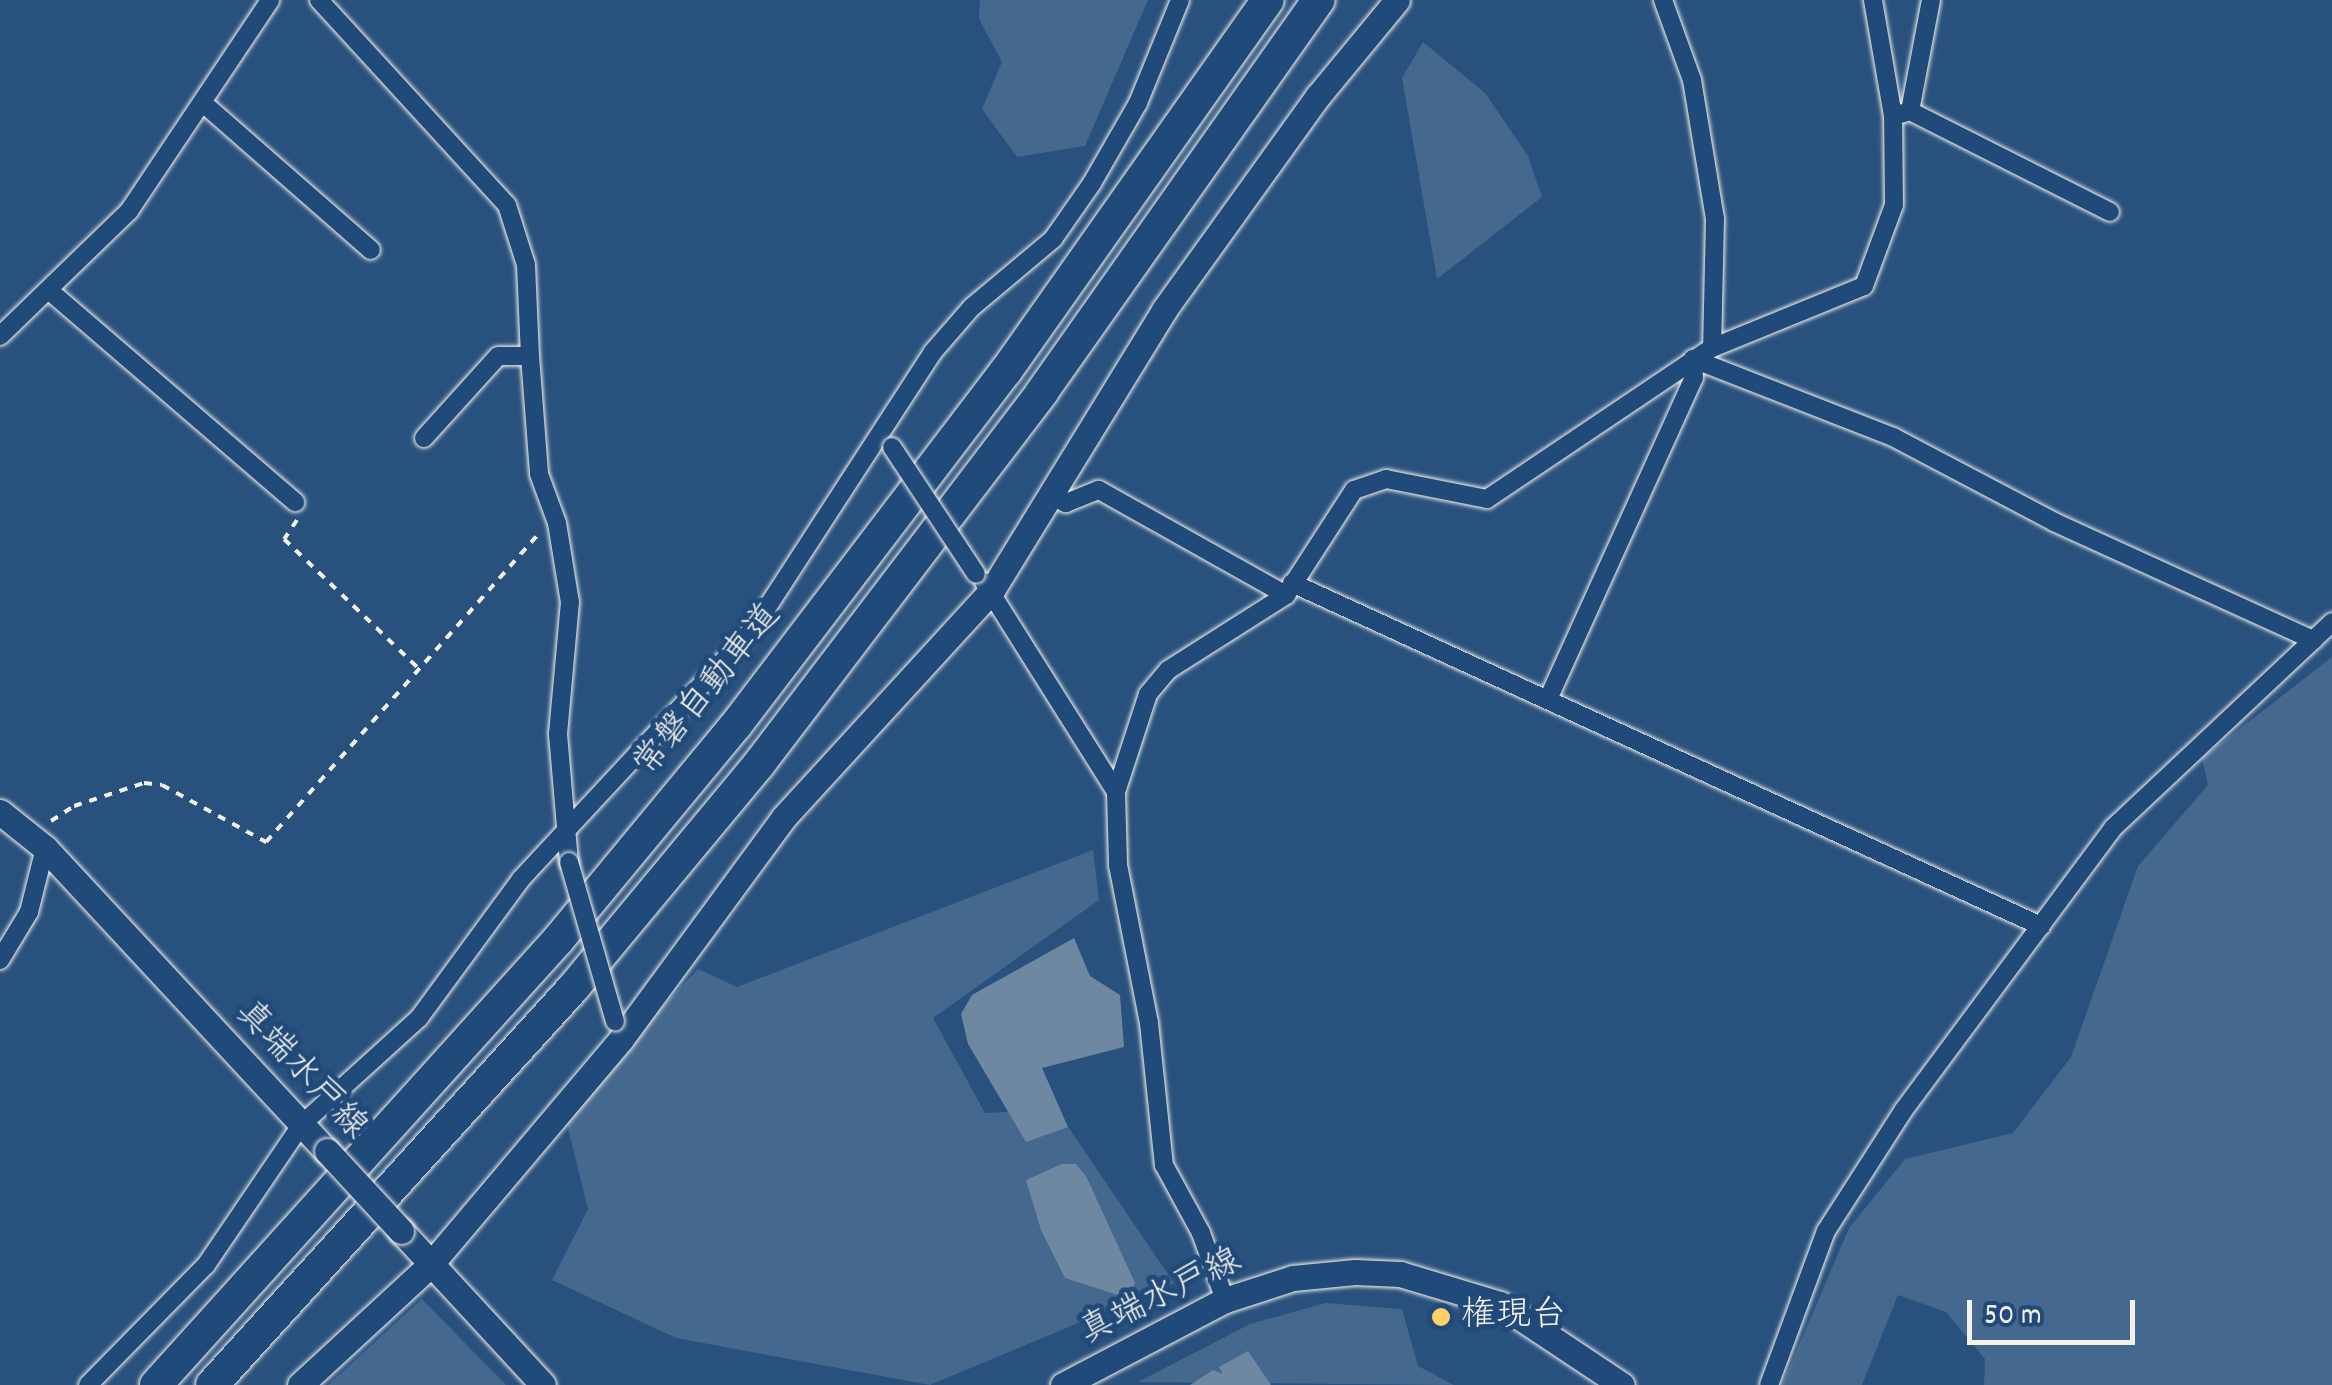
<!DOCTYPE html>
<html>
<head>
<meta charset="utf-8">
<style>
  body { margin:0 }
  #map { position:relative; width:2332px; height:1385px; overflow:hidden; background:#28517e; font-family:Dekko,"Klee One",sans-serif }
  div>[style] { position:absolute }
  .green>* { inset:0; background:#45688e }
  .water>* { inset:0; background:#6e88a2 }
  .path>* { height:4px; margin-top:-2px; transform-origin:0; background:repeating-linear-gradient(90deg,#f4f1e8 0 8px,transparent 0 16px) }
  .roads { filter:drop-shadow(0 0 2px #f4f1e8) drop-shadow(0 0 2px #f4f1e8) }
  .street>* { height:18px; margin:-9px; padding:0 9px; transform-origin:9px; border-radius:9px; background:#1f4a7a }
  .secondary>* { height:25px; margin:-12.5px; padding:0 12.5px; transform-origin:12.5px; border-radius:12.5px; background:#1f4a7a }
  .highway>* { height:32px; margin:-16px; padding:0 16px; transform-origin:16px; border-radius:16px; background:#1f4a7a }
  .bridges { filter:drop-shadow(0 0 2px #f4f1e8) drop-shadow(0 0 2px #f4f1e8) }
  .street-bridge>* { height:18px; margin:-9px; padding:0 9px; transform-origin:9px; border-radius:9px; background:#1f4a7a }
  .secondary-bridge>* { height:25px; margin:-12.5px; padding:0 12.5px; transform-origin:12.5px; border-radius:12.5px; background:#1f4a7a }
  .dots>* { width:28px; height:28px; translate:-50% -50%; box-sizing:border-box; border:5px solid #1f4a7a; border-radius:50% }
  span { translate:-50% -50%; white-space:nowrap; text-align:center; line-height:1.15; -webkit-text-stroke:10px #1f4a7a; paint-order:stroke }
  .street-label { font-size:35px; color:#f4f1e8 }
  .poi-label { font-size:35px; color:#f4f1e8 }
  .left { translate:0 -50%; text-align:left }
  .scale { position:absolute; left:1967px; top:1300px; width:168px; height:45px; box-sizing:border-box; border:5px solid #f4f1e8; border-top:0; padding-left:12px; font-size:30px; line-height:35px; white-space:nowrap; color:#f4f1e8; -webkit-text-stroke:8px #1f4a7a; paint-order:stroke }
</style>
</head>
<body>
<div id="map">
  <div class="green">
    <div style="clip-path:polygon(980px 0,1148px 0,1085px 146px,1017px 157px,982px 109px,1002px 62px,979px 19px)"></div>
    <div style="clip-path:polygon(1423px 42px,1485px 93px,1528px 156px,1542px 197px,1437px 279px,1402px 78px)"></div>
    <div style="clip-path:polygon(2332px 657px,2332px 1385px,1984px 1385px,1985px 1359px,1946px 1312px,1898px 1295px,1862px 1385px,1782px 1385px,1849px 1228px,1905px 1159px,2013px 1133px,2071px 1057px,2138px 866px,2208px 785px,2202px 758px)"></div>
    <div style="clip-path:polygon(1093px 850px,1099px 900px,933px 1018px,985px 1113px,1056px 1109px,1174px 1283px,930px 1385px,676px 1338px,552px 1280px,588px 1209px,567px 1124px,633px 1038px,698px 969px,737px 987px)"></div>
    <div style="clip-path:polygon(422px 1299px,506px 1385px,328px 1385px)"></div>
    <div style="clip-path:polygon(1325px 1303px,1402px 1309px,1418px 1366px,1454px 1385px,1138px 1382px,1250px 1324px)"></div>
  </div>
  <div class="water">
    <div style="clip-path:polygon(1074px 938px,1090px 976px,1120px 995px,1124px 1047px,1042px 1068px,1068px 1127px,1026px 1142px,968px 1044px,961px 1014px,972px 995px)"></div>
    <div style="clip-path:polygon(1062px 1164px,1076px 1164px,1086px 1176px,1135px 1283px,1130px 1299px,1065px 1278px,1041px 1230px,1026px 1180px)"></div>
    <div style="clip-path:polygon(1248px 1351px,1271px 1385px,1190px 1385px,1213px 1370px,1223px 1374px,1219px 1367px)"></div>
  </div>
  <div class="path">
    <div style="left:297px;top:520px;width:23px;rotate:124deg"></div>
    <div style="left:284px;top:539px;width:187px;rotate:43.9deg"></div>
    <div style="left:51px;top:821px;width:27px;rotate:-33deg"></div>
    <div style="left:74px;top:806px;width:74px;rotate:-18.2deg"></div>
    <div style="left:144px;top:783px;width:18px;rotate:6deg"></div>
    <div style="left:162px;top:785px;width:119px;rotate:28.7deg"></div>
    <div style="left:266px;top:842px;width:412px;rotate:-48.5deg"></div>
  </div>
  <div class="roads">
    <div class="street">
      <div style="left:319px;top:0;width:278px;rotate:47.5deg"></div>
      <div style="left:507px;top:205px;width:63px;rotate:72.4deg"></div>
      <div style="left:526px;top:265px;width:91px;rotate:87.5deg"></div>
      <div style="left:1663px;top:0;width:85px;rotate:70.1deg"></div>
      <div style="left:1692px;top:80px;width:141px;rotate:80.6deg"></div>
      <div style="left:1715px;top:219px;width:129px;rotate:91.3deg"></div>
      <div style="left:203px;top:103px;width:223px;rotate:41.2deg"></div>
      <div style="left:1910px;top:111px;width:113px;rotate:-79.3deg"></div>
      <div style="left:1893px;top:116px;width:18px;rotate:-16deg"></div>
      <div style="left:1910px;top:111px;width:224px;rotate:26.8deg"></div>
      <div style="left:52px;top:293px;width:321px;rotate:40.7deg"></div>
      <div style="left:0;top:336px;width:180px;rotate:-44.1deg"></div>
      <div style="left:129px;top:211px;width:254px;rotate:-56.2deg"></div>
      <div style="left:1693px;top:359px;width:215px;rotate:21.3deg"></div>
      <div style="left:1893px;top:437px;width:182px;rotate:27.8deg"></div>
      <div style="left:2054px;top:522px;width:285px;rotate:24.5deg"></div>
      <div style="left:424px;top:438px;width:110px;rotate:-47.9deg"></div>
      <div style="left:498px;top:356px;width:32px"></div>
      <div style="left:530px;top:356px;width:118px;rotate:85.6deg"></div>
      <div style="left:539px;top:474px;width:52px;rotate:69.8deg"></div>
      <div style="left:557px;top:523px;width:80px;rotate:80.7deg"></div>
      <div style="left:570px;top:602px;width:133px;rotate:95.2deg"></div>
      <div style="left:558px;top:734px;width:128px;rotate:85.1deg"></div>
      <div style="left:1050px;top:495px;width:18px;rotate:27deg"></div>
      <div style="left:1066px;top:503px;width:35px;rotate:-22deg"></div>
      <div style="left:1099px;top:490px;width:214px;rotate:29.3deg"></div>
      <div style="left:984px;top:582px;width:248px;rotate:57.8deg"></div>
      <div style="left:1116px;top:792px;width:73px;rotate:88.4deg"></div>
      <div style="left:1118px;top:865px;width:161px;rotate:78.9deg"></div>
      <div style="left:1149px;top:1023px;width:143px;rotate:84deg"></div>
      <div style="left:1164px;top:1165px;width:77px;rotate:61.4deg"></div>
      <div style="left:1201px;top:1233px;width:71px;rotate:70.3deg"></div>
      <div style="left:1292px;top:583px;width:824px;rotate:24.61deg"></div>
      <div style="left:1549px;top:697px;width:350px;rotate:-65.6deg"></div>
      <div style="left:1694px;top:378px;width:19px;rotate:-93deg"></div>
      <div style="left:1116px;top:792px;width:103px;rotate:-71.9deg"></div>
      <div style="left:1148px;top:694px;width:31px;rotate:-50deg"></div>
      <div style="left:1168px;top:670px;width:140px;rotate:-32.4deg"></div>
      <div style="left:1286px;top:595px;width:125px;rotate:-57.1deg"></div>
      <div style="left:1354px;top:490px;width:34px;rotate:-19deg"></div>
      <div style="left:1386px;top:479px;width:103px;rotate:11.2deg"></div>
      <div style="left:1487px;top:499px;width:271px;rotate:-33.9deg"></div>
      <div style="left:1712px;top:348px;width:164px;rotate:-22.2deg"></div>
      <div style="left:1864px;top:286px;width:86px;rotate:-69.7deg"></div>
      <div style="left:1894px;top:205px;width:89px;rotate:-90.6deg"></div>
      <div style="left:1893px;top:116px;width:118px;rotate:-99.8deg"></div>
      <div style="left:0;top:960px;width:56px;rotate:-58.9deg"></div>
      <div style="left:29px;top:912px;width:66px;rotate:-76deg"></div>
      <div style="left:88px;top:1385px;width:168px;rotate:-45.5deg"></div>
      <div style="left:206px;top:1265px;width:169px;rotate:-55.8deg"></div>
      <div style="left:301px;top:1125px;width:159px;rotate:-42.2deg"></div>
      <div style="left:419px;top:1018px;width:172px;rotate:-53.7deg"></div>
      <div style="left:521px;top:879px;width:341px;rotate:-47.1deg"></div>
      <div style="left:753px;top:629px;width:329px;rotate:-57deg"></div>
      <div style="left:932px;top:353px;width:61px;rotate:-49deg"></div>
      <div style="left:972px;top:307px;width:106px;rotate:-40deg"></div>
      <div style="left:1053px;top:239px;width:68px;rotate:-55.1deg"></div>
      <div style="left:1092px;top:183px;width:92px;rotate:-60.1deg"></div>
      <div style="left:1138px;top:103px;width:111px;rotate:-67.8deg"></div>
      <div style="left:1769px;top:1385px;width:164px;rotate:-69.7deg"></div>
      <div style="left:1826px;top:1231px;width:143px;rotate:-57.3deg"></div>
      <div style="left:1903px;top:1111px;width:352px;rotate:-53.4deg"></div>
      <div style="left:2113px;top:828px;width:301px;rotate:-43.2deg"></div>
    </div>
    <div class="secondary">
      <div style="left:0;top:812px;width:58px;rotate:38.7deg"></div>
      <div style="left:45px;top:848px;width:414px;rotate:47.1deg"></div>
      <div style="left:401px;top:1231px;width:209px;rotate:47.3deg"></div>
      <div style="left:300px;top:1385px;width:178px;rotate:-42.7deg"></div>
      <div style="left:431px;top:1264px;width:294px;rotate:-49.8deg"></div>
      <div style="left:621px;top:1039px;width:275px;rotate:-53.7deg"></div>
      <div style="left:784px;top:817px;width:308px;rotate:-47.5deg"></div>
      <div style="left:992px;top:590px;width:329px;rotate:-58.4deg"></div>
      <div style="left:1164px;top:310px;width:264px;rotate:-54.3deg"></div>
      <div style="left:1318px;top:96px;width:124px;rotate:-50.5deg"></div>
      <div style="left:1063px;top:1385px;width:183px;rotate:-27.7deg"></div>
      <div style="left:1225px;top:1300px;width:71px;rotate:-17.9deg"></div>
      <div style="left:1293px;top:1278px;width:62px;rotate:-5.5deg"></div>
      <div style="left:1355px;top:1272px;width:45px;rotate:2.5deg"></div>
      <div style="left:1400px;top:1274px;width:104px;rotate:16.7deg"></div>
      <div style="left:1500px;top:1304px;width:146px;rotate:33.6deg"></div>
    </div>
    <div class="highway">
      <div style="left:156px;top:1385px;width:600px;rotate:-47.91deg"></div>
      <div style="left:558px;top:940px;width:279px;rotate:-50.4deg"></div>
      <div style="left:736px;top:725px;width:445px;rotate:-52.7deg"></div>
      <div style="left:1006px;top:371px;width:454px;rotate:-54.8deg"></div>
      <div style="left:212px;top:1385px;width:538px;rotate:-47.71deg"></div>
      <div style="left:574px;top:987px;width:290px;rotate:-50.3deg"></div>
      <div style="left:759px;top:764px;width:467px;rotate:-52.7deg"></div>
      <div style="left:1042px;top:392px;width:480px;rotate:-54.8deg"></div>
    </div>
  </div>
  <div class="bridges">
    <div class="street-bridge">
      <div style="left:892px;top:447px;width:152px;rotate:56.5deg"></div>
      <div style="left:569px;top:862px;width:166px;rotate:73.9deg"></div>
    </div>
    <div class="secondary-bridge">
      <div style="left:327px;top:1151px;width:109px;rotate:47.2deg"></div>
    </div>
  </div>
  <div class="dots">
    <div style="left:1441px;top:1317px;background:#ffd166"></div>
  </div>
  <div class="street-label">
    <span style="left:709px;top:691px;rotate:-51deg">常磐自動車道</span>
    <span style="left:300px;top:1071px;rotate:47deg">真端水戸線</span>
    <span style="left:1161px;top:1298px;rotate:-26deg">真端水戸線</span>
  </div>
  <div class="poi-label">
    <span class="left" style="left:1461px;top:1317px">権現台</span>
  </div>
  <div class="scale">50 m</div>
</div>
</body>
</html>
